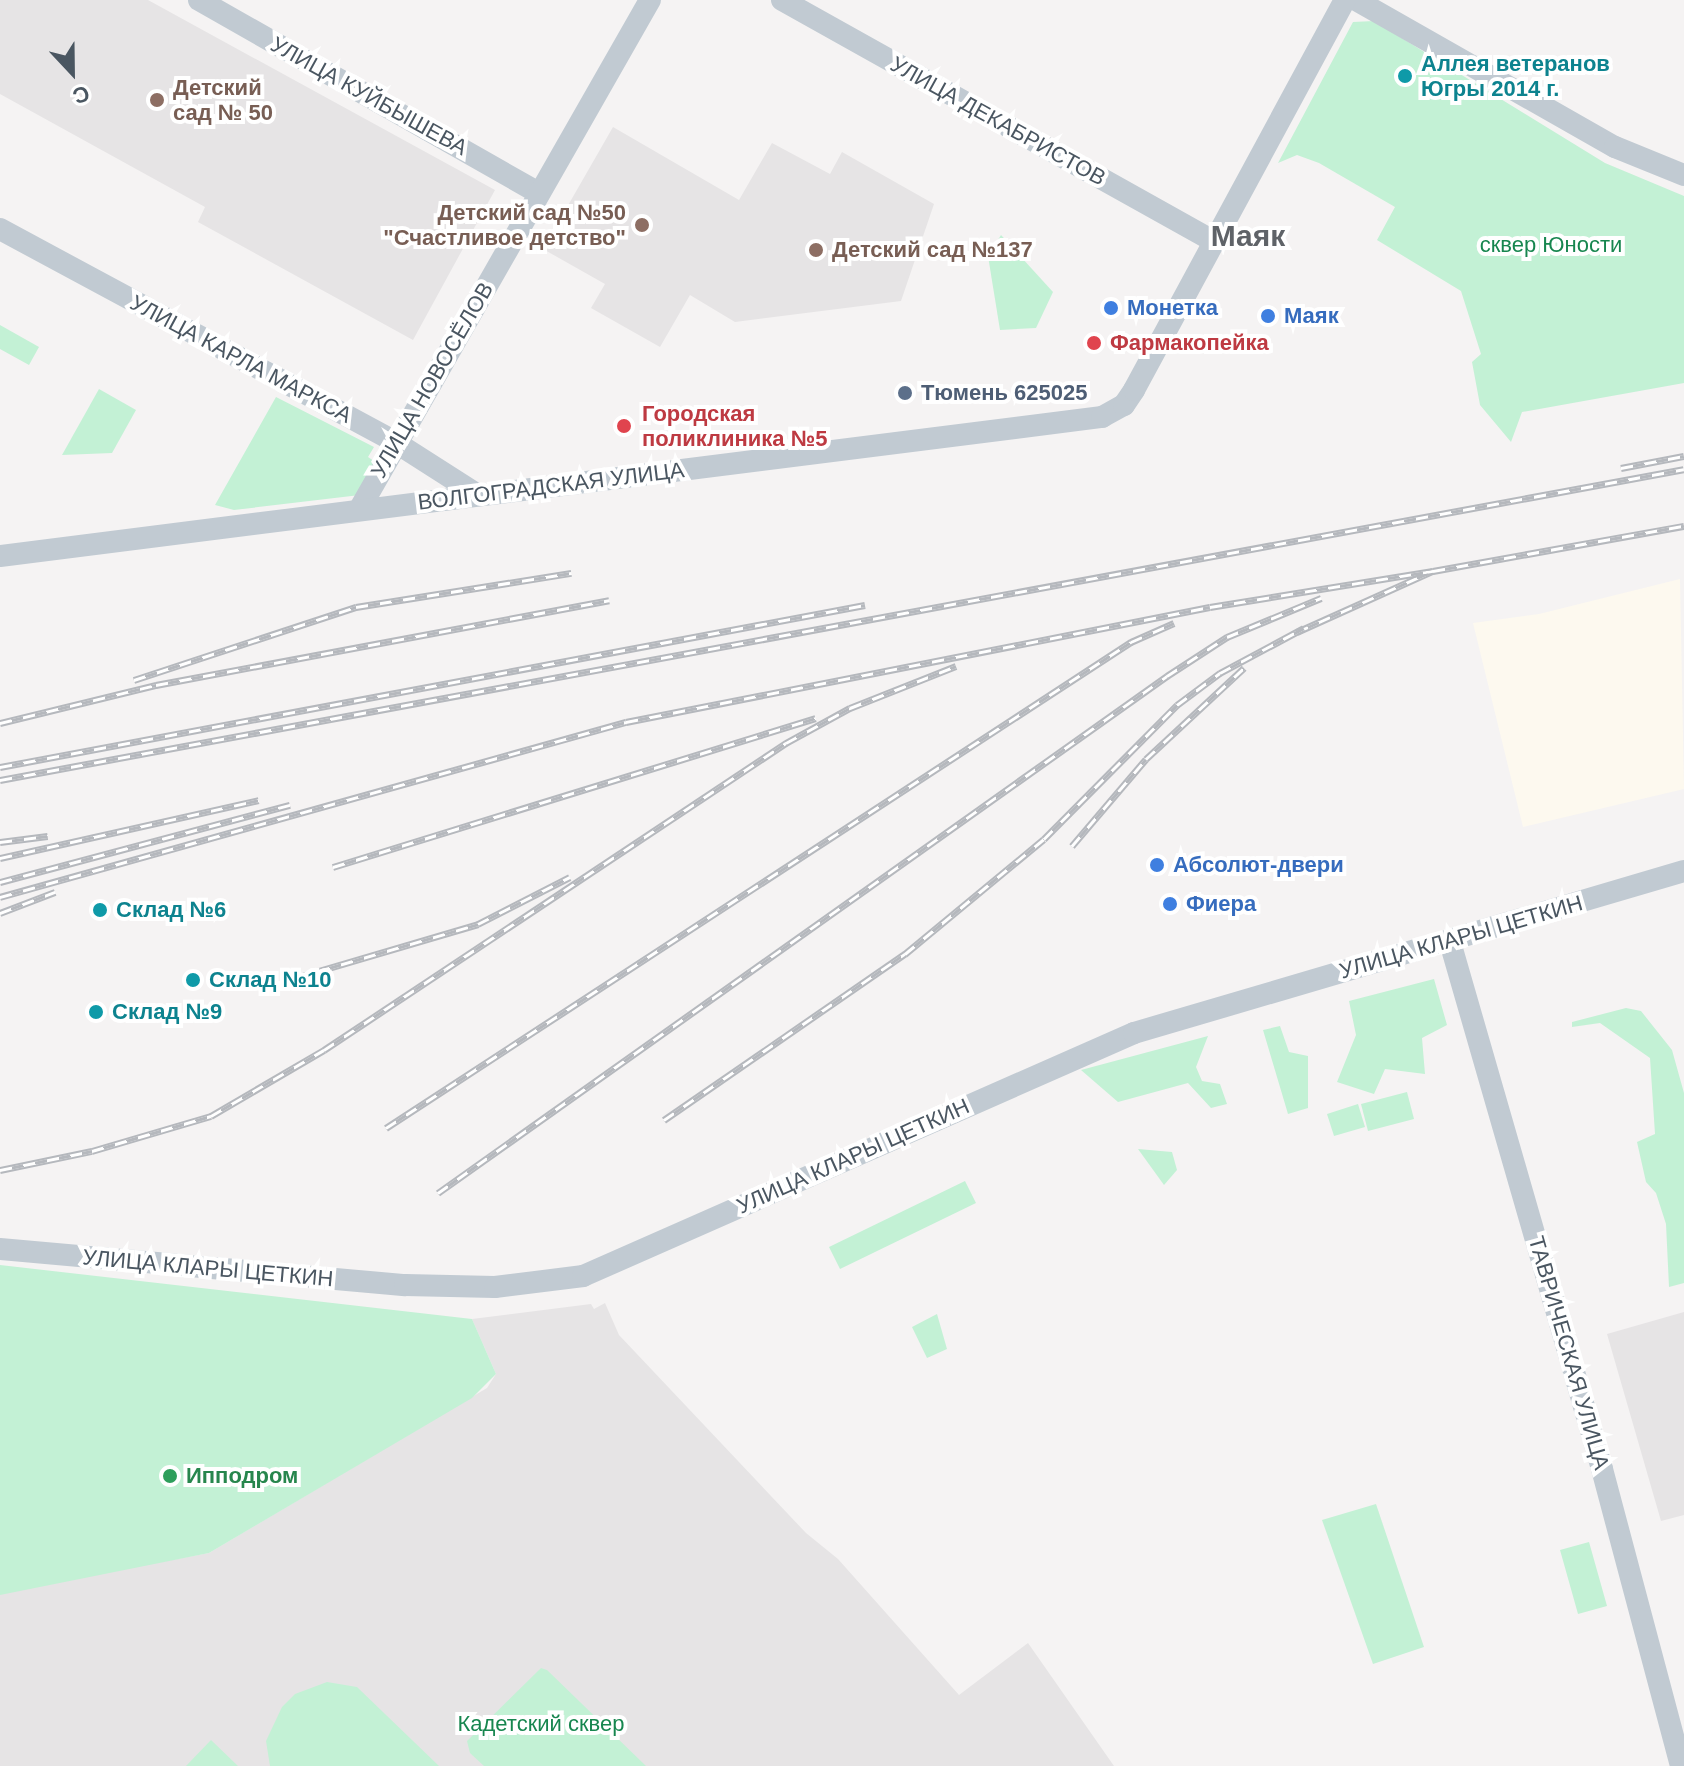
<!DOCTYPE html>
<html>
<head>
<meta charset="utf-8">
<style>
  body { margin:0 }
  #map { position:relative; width:1684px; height:1766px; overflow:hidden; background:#f5f3f3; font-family:Helvetica,sans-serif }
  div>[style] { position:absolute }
  .commercial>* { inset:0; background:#fdf9ef }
  .education>* { inset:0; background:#e6e4e5 }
  .green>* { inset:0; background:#c3f1d5 }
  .minor>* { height:22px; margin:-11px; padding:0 11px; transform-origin:11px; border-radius:11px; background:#c1cad2 }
  .rail>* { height:7px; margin-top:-3.5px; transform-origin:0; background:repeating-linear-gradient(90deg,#fff 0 12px,#b5b8bd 0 24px); box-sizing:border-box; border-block:2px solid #b5b8bd }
  .dots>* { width:22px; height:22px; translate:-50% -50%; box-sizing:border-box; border:4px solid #fff; border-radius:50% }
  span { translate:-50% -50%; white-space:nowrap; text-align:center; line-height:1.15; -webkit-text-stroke:8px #fff; paint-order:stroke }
  .culture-label { font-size:22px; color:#0d838f; font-weight:700 }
  .left { translate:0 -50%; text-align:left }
  .education-label { font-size:22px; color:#785e54; font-weight:700 }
  .right { translate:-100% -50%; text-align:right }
  .street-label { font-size:22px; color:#4a5661 }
  .park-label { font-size:22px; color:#17864f }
  .shop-label { font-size:22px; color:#366cbe; font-weight:700 }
  .health-label { font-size:22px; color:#be3a42; font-weight:700 }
  .service-label { font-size:22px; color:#4e5e75; font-weight:700 }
  .leisure-label { font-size:22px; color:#27864d; font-weight:700 }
  .district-label { font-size:30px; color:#5f6368; font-weight:700 }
  .north { position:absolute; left:32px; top:32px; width:80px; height:80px; -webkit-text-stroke:6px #fff; paint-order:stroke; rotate:158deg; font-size:22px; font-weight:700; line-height:32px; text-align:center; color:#4a5661 }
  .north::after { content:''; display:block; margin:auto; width:28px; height:36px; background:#4a5661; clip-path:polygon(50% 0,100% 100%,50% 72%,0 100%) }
</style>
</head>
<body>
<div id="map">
  <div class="commercial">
    <div style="clip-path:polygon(1680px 579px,1684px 789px,1523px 827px,1473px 623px,1539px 614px)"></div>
  </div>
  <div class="education">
    <div style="clip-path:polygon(0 0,148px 0,495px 190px,413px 340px,198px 222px,205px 207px,0 94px)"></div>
    <div style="clip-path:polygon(613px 127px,739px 200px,772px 143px,830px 174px,842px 152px,934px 204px,901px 301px,735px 322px,690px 295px,660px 347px,591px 308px,605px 284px,543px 249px)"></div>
    <div style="clip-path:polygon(605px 1303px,619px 1335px,806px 1533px,838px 1559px,959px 1695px,1028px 1643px,1114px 1766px,0 1766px,0 1592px,209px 1553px,487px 1388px,496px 1374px,472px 1319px,591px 1304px,594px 1309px)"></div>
    <div style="clip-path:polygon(1684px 1312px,1684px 1515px,1661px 1521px,1607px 1334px)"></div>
  </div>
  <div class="green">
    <div style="clip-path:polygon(1374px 21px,1605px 163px,1684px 196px,1684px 383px,1522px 412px,1511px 442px,1480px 405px,1472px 362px,1481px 354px,1461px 291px,1377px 240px,1395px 207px,1319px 163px,1297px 155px,1278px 163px,1353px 22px)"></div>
    <div style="clip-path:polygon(1001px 235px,1053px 292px,1036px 328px,1000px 330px,988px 256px)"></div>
    <div style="clip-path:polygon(0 325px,39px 347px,29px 365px,0 349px)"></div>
    <div style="clip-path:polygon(99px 389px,136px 410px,112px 453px,62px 455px)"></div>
    <div style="clip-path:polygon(276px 397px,374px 447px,368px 457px,377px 463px,360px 495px,234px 510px,215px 505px)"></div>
    <div style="clip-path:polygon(1434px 979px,1447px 1025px,1422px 1038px,1425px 1074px,1385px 1069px,1374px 1094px,1337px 1082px,1356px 1035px,1349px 1001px)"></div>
    <div style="clip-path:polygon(1626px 1008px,1641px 1011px,1672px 1050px,1684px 1093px,1684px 1283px,1669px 1287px,1666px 1224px,1656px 1193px,1646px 1182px,1637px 1142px,1655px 1134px,1650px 1058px,1600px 1023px,1572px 1027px,1572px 1022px)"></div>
    <div style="clip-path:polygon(1280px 1026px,1289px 1052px,1308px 1056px,1308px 1108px,1288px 1114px,1263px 1030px)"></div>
    <div style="clip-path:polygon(1208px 1036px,1196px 1067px,1202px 1081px,1220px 1084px,1227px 1104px,1211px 1108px,1188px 1083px,1118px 1102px,1081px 1070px)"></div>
    <div style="clip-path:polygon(1407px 1092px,1414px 1119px,1368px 1131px,1361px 1104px)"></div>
    <div style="clip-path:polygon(1358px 1104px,1365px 1127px,1334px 1136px,1327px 1114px)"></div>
    <div style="clip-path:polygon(1138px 1149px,1172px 1152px,1177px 1170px,1164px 1185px)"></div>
    <div style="clip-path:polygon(965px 1181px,976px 1203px,840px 1269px,829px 1247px)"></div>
    <div style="clip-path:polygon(0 1265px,472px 1319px,496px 1374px,472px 1398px,209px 1553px,0 1595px)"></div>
    <div style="clip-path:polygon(937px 1314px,947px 1349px,927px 1358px,912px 1327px)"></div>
    <div style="clip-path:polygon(1376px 1504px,1424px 1647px,1373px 1664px,1322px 1520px)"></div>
    <div style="clip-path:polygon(1589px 1542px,1607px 1606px,1578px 1614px,1560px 1550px)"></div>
    <div style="clip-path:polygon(541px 1668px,547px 1670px,646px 1766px,484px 1766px,470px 1753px,467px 1741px)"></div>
    <div style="clip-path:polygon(327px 1682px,357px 1687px,439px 1766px,270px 1766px,266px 1741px,282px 1707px,295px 1694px)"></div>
    <div style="clip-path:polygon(211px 1740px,238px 1766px,186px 1766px)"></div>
  </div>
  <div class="minor">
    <div style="left:199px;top:0;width:391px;rotate:29.6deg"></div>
    <div style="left:782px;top:0;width:495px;rotate:29.2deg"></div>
    <div style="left:1356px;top:0;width:298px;rotate:29.6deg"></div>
    <div style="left:1615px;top:147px;width:74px;rotate:22.1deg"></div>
    <div style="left:0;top:229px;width:449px;rotate:28.3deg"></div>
    <div style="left:395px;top:442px;width:98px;rotate:32.6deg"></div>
    <div style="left:359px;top:510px;width:587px;rotate:-60.29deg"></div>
    <div style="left:0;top:556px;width:1111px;rotate:-7.19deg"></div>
    <div style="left:1102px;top:417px;width:25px;rotate:-29deg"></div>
    <div style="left:1124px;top:405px;width:18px;rotate:-56deg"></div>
    <div style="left:1134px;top:390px;width:443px;rotate:-61.6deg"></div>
    <div style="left:1450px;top:942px;width:548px;rotate:73.91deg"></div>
    <div style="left:1602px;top:1469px;width:307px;rotate:75.1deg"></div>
    <div style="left:0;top:1249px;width:407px;rotate:5.1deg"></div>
    <div style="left:405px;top:1285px;width:90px;rotate:1.3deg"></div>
    <div style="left:495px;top:1287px;width:89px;rotate:-7.1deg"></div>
    <div style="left:583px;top:1276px;width:602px;rotate:-23.8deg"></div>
    <div style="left:1134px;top:1033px;width:573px;rotate:-16.41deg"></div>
  </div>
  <div class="rail">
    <div style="left:1621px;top:468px;width:64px;rotate:-10.8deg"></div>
    <div style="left:1297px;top:632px;width:149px;rotate:-24.2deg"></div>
    <div style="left:1433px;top:571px;width:255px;rotate:-10.2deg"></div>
    <div style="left:134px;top:680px;width:234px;rotate:-18.2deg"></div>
    <div style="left:356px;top:607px;width:218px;rotate:-9deg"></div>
    <div style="left:0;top:723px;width:161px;rotate:-13.7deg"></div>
    <div style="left:156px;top:685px;width:461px;rotate:-10.6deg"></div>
    <div style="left:0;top:767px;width:880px;rotate:-10.61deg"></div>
    <div style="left:0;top:780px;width:1712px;rotate:-10.46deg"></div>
    <div style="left:0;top:842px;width:48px;rotate:-7.1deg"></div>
    <div style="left:1072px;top:846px;width:114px;rotate:-49.6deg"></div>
    <div style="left:1146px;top:759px;width:134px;rotate:-42.9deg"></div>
    <div style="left:0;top:858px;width:265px;rotate:-12.6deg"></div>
    <div style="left:333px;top:867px;width:505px;rotate:-17.14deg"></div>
    <div style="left:0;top:882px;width:300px;rotate:-14.9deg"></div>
    <div style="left:0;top:897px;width:650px;rotate:-15.62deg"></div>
    <div style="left:626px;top:722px;width:595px;rotate:-11.14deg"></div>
    <div style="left:1210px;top:607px;width:226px;rotate:-9.2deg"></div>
    <div style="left:0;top:913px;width:59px;rotate:-20.9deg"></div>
    <div style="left:295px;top:978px;width:191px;rotate:-16.4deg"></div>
    <div style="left:478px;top:924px;width:103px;rotate:-27.1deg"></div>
    <div style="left:664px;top:1120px;width:293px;rotate:-34.6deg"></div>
    <div style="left:905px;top:954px;width:180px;rotate:-39.6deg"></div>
    <div style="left:1044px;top:839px;width:189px;rotate:-45.2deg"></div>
    <div style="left:1177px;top:705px;width:54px;rotate:-36.7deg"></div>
    <div style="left:1220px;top:673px;width:95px;rotate:-28.2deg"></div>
    <div style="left:386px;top:1128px;width:890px;rotate:-33.12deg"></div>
    <div style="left:1131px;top:642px;width:47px;rotate:-23.8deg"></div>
    <div style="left:0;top:1170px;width:94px;rotate:-11.7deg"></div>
    <div style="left:92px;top:1151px;width:124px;rotate:-16.4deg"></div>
    <div style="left:211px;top:1116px;width:131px;rotate:-30.3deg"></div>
    <div style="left:324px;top:1050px;width:555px;rotate:-33.6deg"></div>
    <div style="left:786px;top:743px;width:73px;rotate:-28.7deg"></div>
    <div style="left:850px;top:708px;width:114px;rotate:-21.6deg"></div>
    <div style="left:438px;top:1193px;width:894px;rotate:-35.34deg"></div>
    <div style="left:1167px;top:676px;width:72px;rotate:-33deg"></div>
    <div style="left:1227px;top:637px;width:102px;rotate:-22.5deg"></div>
  </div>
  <div class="dots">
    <div style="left:1405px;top:76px;background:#0f9aa8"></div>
    <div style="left:157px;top:100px;background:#8d6e63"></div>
    <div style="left:642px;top:225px;background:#8d6e63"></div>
    <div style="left:816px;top:250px;background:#8d6e63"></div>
    <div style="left:1111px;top:308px;background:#3f7fe0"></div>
    <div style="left:1268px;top:316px;background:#3f7fe0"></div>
    <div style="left:1094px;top:343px;background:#e0444e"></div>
    <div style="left:905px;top:393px;background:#5c6f8a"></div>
    <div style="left:624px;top:426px;background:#e0444e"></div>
    <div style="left:1157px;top:865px;background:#3f7fe0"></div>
    <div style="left:1170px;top:904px;background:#3f7fe0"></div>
    <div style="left:100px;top:910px;background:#0f9aa8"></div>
    <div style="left:193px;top:980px;background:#0f9aa8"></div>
    <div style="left:96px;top:1012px;background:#0f9aa8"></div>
    <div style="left:170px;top:1476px;background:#2e9e5b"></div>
  </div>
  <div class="culture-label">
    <span class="left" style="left:1421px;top:76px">Аллея ветеранов<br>Югры 2014 г.</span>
    <span class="left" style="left:116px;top:910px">Склад №6</span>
    <span class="left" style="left:209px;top:980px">Склад №10</span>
    <span class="left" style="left:112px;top:1012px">Склад №9</span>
  </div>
  <div class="education-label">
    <span class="left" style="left:173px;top:100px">Детский<br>сад № 50</span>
    <span class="right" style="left:626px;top:225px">Детский сад №50<br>"Счастливое детство"</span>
    <span class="left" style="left:832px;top:250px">Детский сад №137</span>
  </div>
  <div class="street-label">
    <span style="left:369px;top:96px;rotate:29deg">УЛИЦА КУЙБЫШЕВА</span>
    <span style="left:998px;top:121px;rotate:29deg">УЛИЦА ДЕКАБРИСТОВ</span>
    <span style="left:241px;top:359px;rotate:28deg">УЛИЦА КАРЛА МАРКСА</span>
    <span style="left:432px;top:380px;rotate:-60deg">УЛИЦА НОВОСЁЛОВ</span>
    <span style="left:551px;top:486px;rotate:-7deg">ВОЛГОГРАДСКАЯ УЛИЦА</span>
    <span style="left:1461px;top:937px;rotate:-16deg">УЛИЦА КЛАРЫ ЦЕТКИН</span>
    <span style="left:853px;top:1156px;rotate:-24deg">УЛИЦА КЛАРЫ ЦЕТКИН</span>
    <span style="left:208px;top:1268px;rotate:5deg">УЛИЦА КЛАРЫ ЦЕТКИН</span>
    <span style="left:1569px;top:1353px;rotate:74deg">ТАВРИЧЕСКАЯ УЛИЦА</span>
  </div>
  <div class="park-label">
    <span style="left:1551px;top:245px">сквер Юности</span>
    <span style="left:541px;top:1724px">Кадетский сквер</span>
  </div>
  <div class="shop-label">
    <span class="left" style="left:1127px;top:308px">Монетка</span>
    <span class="left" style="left:1284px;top:316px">Маяк</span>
    <span class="left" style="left:1173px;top:865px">Абсолют-двери</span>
    <span class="left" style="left:1186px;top:904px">Фиера</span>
  </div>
  <div class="health-label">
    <span class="left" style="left:1110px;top:343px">Фармакопейка</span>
    <span class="left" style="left:642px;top:426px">Городская<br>поликлиника №5</span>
  </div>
  <div class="service-label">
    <span class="left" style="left:921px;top:393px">Тюмень 625025</span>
  </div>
  <div class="leisure-label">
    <span class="left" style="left:186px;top:1476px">Ипподром</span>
  </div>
  <div class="district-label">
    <span style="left:1248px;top:236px">Маяк</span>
  </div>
  <div class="north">С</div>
</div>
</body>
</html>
